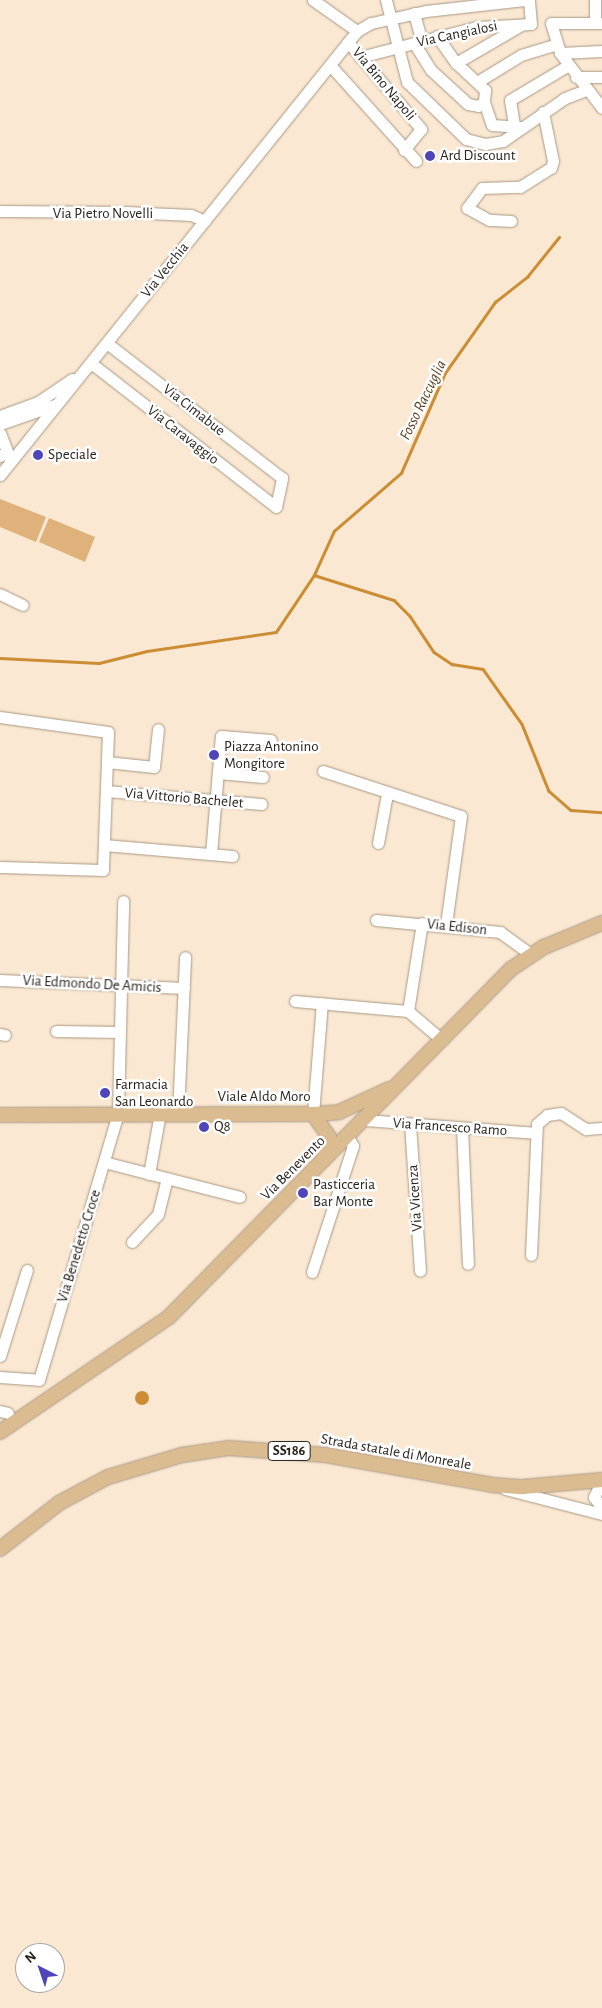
<!DOCTYPE html>
<html>
<head>
<meta charset="utf-8">
<style>
  body { margin:0 }
  #map { position:relative; width:602px; height:2008px; overflow:hidden; background:#fae8d2; font-family:"Alegreya Sans",sans-serif }
  div>[style] { position:absolute }
  .green>* { inset:0; background:#dfb27b }
  .water>* { inset:0; background:#cc8d35 }
  .round { border-radius:50% }
  .stream>* { height:2.5px; margin:-1.25px; padding:0 1.25px; transform-origin:1.25px; border-radius:1.25px; background:#cc8d35 }
  .roads { filter:drop-shadow(0 0 1px #a99884) drop-shadow(0 0 1px #a99884) }
  .minor>* { height:11px; margin:-5.5px; padding:0 5.5px; transform-origin:5.5px; border-radius:5.5px; background:#fff }
  .major>* { height:14px; margin:-7px; padding:0 7px; transform-origin:7px; border-radius:7px; background:#dbbb90 }
  .dots>* { width:14px; height:14px; translate:-50% -50%; box-sizing:border-box; border:2px solid #fff; border-radius:50% }
  span { translate:-50% -50%; white-space:nowrap; text-align:center; line-height:1.15; -webkit-text-stroke:5px #fff; paint-order:stroke }
  .shield-label span { padding:1px 4px; background:#fff; border:1px solid; border-radius:4px; -webkit-text-stroke-width:0 }
  .shield-label { font-size:14px; color:#29221b; font-weight:700 }
  .street-label { font-size:15px; color:#29221b }
  .poi-label { font-size:15px; color:#29221b }
  .left { translate:0 -50%; text-align:left }
  .water-label { font-size:16px; color:#5b401d; font-style:italic }
  .north { position:absolute; left:15px; top:1943px; width:50px; height:50px; box-sizing:border-box; background:#fff; border:1px solid #a9a7a4; border-radius:50%; rotate:319deg; font-size:14px; font-weight:700; line-height:20px; text-align:center; color:#29221b }
  .north::after { content:''; display:block; margin:auto; width:18px; height:22px; background:#5044bb; clip-path:polygon(50% 0,100% 100%,50% 72%,0 100%) }
</style>
</head>
<body>
<div id="map">
  <div class="green">
    <div style="clip-path:polygon(0 499px,46px 517px,36px 542px,0 527px)"></div>
    <div style="clip-path:polygon(49px 518px,95px 537px,85px 562px,39px 542px)"></div>
  </div>
  <div class="water">
    <div class="round" style="left:135px;top:1391px;width:14px;height:14px"></div>
  </div>
  <div class="stream">
    <div style="left:314px;top:575px;width:84px;rotate:17.4deg"></div>
    <div style="left:394px;top:600px;width:23px;rotate:45deg"></div>
    <div style="left:410px;top:616px;width:43px;rotate:56.3deg"></div>
    <div style="left:434px;top:652px;width:22px;rotate:34deg"></div>
    <div style="left:452px;top:664px;width:31px;rotate:9deg"></div>
    <div style="left:483px;top:669px;width:67px;rotate:54.7deg"></div>
    <div style="left:522px;top:724px;width:72px;rotate:68.1deg"></div>
    <div style="left:549px;top:791px;width:29px;rotate:41deg"></div>
    <div style="left:571px;top:810px;width:31px;rotate:4deg"></div>
    <div style="left:0;top:658px;width:99px;rotate:2.9deg"></div>
    <div style="left:99px;top:663px;width:49px;rotate:-14deg"></div>
    <div style="left:147px;top:651px;width:130px;rotate:-8.4deg"></div>
    <div style="left:276px;top:632px;width:69px;rotate:-56.3deg"></div>
    <div style="left:314px;top:575px;width:48px;rotate:-65.6deg"></div>
    <div style="left:334px;top:531px;width:89px;rotate:-40.9deg"></div>
    <div style="left:401px;top:473px;width:109px;rotate:-66.3deg"></div>
    <div style="left:445px;top:373px;width:87px;rotate:-54.8deg"></div>
    <div style="left:495px;top:302px;width:41px;rotate:-38deg"></div>
    <div style="left:527px;top:277px;width:51px;rotate:-51.3deg"></div>
  </div>
  <div class="roads">
    <div class="minor">
      <div style="left:313px;top:0;width:54px;rotate:35.2deg"></div>
      <div style="left:386px;top:0;width:85px;rotate:75.6deg"></div>
      <div style="left:407px;top:82px;width:82px;rotate:44deg"></div>
      <div style="left:466px;top:139px;width:20px;rotate:15deg"></div>
      <div style="left:485px;top:144px;width:18px;rotate:-9deg"></div>
      <div style="left:503px;top:141px;width:75px;rotate:-34.7deg"></div>
      <div style="left:565px;top:98px;width:22px;rotate:-21deg"></div>
      <div style="left:595px;top:0;width:23px;rotate:90deg"></div>
      <div style="left:414px;top:13px;width:28px;rotate:75deg"></div>
      <div style="left:602px;top:23px;width:51px;rotate:180deg"></div>
      <div style="left:551px;top:23px;width:31px;rotate:73deg"></div>
      <div style="left:560px;top:53px;width:69px;rotate:52.6deg"></div>
      <div style="left:437px;top:36px;width:33px;rotate:55deg"></div>
      <div style="left:456px;top:63px;width:40px;rotate:43deg"></div>
      <div style="left:485px;top:90px;width:12px;rotate:95deg"></div>
      <div style="left:484px;top:102px;width:24px;rotate:71deg"></div>
      <div style="left:492px;top:125px;width:29px;rotate:4deg"></div>
      <div style="left:348px;top:42px;width:114px;rotate:50deg"></div>
      <div style="left:421px;top:129px;width:27px;rotate:129deg"></div>
      <div style="left:414px;top:43px;width:32px;rotate:58deg"></div>
      <div style="left:431px;top:70px;width:50px;rotate:42.6deg"></div>
      <div style="left:468px;top:104px;width:10px;rotate:11deg"></div>
      <div style="left:478px;top:106px;width:7px;rotate:-34deg"></div>
      <div style="left:560px;top:53px;width:42px;rotate:-2.7deg"></div>
      <div style="left:360px;top:57px;width:121px;rotate:-14.4deg"></div>
      <div style="left:477px;top:27px;width:54px;rotate:-3.2deg"></div>
      <div style="left:531px;top:24px;width:24px;rotate:-95deg"></div>
      <div style="left:456px;top:63px;width:75px;rotate:-30.3deg"></div>
      <div style="left:330px;top:65px;width:129px;rotate:48.1deg"></div>
      <div style="left:576px;top:77px;width:26px"></div>
      <div style="left:477px;top:82px;width:52px;rotate:-31.5deg"></div>
      <div style="left:521px;top:55px;width:37px;rotate:-17deg"></div>
      <div style="left:514px;top:125px;width:25px;rotate:-99deg"></div>
      <div style="left:510px;top:100px;width:66px;rotate:-30.8deg"></div>
      <div style="left:0;top:211px;width:126px;rotate:0.5deg"></div>
      <div style="left:126px;top:212px;width:65px;rotate:2.6deg"></div>
      <div style="left:191px;top:215px;width:15px;rotate:23deg"></div>
      <div style="left:511px;top:221px;width:22px;rotate:-177deg"></div>
      <div style="left:489px;top:220px;width:25px;rotate:-151deg"></div>
      <div style="left:467px;top:208px;width:25px;rotate:-53deg"></div>
      <div style="left:482px;top:188px;width:38px;rotate:-2deg"></div>
      <div style="left:520px;top:187px;width:36px;rotate:-32deg"></div>
      <div style="left:551px;top:168px;width:7px;rotate:-74deg"></div>
      <div style="left:553px;top:161px;width:50px;rotate:-101.5deg"></div>
      <div style="left:87px;top:367px;width:6px;rotate:-45deg"></div>
      <div style="left:91px;top:363px;width:234px;rotate:37.9deg"></div>
      <div style="left:276px;top:507px;width:30px;rotate:-78deg"></div>
      <div style="left:282px;top:478px;width:221px;rotate:-142.4deg"></div>
      <div style="left:0;top:416px;width:40px;rotate:-20.2deg"></div>
      <div style="left:38px;top:402px;width:41px;rotate:-34.1deg"></div>
      <div style="left:0;top:424px;width:58px;rotate:-19.1deg"></div>
      <div style="left:0;top:433px;width:30px;rotate:69deg"></div>
      <div style="left:0;top:455px;width:1px;rotate:90deg"></div>
      <div style="left:0;top:475px;width:570px;rotate:-51.2deg"></div>
      <div style="left:357px;top:31px;width:16px;rotate:-30deg"></div>
      <div style="left:371px;top:23px;width:56px;rotate:-12.3deg"></div>
      <div style="left:426px;top:11px;width:99px;rotate:-6.4deg"></div>
      <div style="left:0;top:594px;width:25px;rotate:26deg"></div>
      <div style="left:0;top:717px;width:109px;rotate:7.9deg"></div>
      <div style="left:108px;top:732px;width:138px;rotate:92.1deg"></div>
      <div style="left:103px;top:870px;width:103px;rotate:-178.3deg"></div>
      <div style="left:107px;top:762px;width:47px;rotate:6.1deg"></div>
      <div style="left:154px;top:767px;width:38px;rotate:-84deg"></div>
      <div style="left:323px;top:771px;width:145px;rotate:18.1deg"></div>
      <div style="left:461px;top:816px;width:109px;rotate:97.9deg"></div>
      <div style="left:218px;top:773px;width:45px;rotate:5.1deg"></div>
      <div style="left:106px;top:791px;width:156px;rotate:4.8deg"></div>
      <div style="left:378px;top:843px;width:50px;rotate:-79.6deg"></div>
      <div style="left:104px;top:845px;width:129px;rotate:4.9deg"></div>
      <div style="left:211px;top:854px;width:118px;rotate:-85.2deg"></div>
      <div style="left:221px;top:736px;width:50px;rotate:4.6deg"></div>
      <div style="left:376px;top:920px;width:125px;rotate:5.5deg"></div>
      <div style="left:500px;top:932px;width:37px;rotate:36deg"></div>
      <div style="left:0;top:980px;width:184px;rotate:2.5deg"></div>
      <div style="left:295px;top:1001px;width:113px;rotate:5.1deg"></div>
      <div style="left:408px;top:1011px;width:45px;rotate:40.5deg"></div>
      <div style="left:408px;top:1011px;width:89px;rotate:-81deg"></div>
      <div style="left:56px;top:1031px;width:64px;rotate:0.9deg"></div>
      <div style="left:0;top:1034px;width:5px;rotate:11deg"></div>
      <div style="left:178px;top:1113px;width:156px;rotate:-87.4deg"></div>
      <div style="left:313px;top:1114px;width:111px;rotate:-85.4deg"></div>
      <div style="left:364px;top:1120px;width:171px;rotate:4.3deg"></div>
      <div style="left:410px;top:1124px;width:147px;rotate:86.1deg"></div>
      <div style="left:462px;top:1128px;width:136px;rotate:87.5deg"></div>
      <div style="left:104px;top:1162px;width:140px;rotate:14.4deg"></div>
      <div style="left:149px;top:1174px;width:62px;rotate:-79.8deg"></div>
      <div style="left:132px;top:1242px;width:38px;rotate:-47deg"></div>
      <div style="left:158px;top:1214px;width:37px;rotate:-76deg"></div>
      <div style="left:531px;top:1255px;width:131px;rotate:-87.4deg"></div>
      <div style="left:537px;top:1124px;width:13px;rotate:-42deg"></div>
      <div style="left:547px;top:1115px;width:14px;rotate:-8deg"></div>
      <div style="left:561px;top:1113px;width:30px;rotate:33deg"></div>
      <div style="left:586px;top:1129px;width:16px;rotate:-4deg"></div>
      <div style="left:312px;top:1272px;width:133px;rotate:-72deg"></div>
      <div style="left:353px;top:1146px;width:10px;rotate:-119deg"></div>
      <div style="left:0;top:1356px;width:90px;rotate:-72.6deg"></div>
      <div style="left:0;top:1377px;width:39px;rotate:4deg"></div>
      <div style="left:39px;top:1380px;width:278px;rotate:-73.5deg"></div>
      <div style="left:118px;top:1113px;width:212px;rotate:-88.6deg"></div>
      <div style="left:0;top:1411px;width:8px;rotate:14deg"></div>
      <div style="left:602px;top:1481px;width:18px;rotate:117deg"></div>
      <div style="left:594px;top:1497px;width:14px;rotate:54deg"></div>
      <div style="left:505px;top:1489px;width:100px;rotate:14.5deg"></div>
    </div>
    <div class="major">
      <div style="left:313px;top:1114px;width:28px;rotate:55deg"></div>
      <div style="left:329px;top:1137px;width:24px;rotate:105deg"></div>
      <div style="left:0;top:1115px;width:313px;rotate:-0.2deg"></div>
      <div style="left:313px;top:1114px;width:26px;rotate:-4deg"></div>
      <div style="left:339px;top:1112px;width:55px;rotate:-24.7deg"></div>
      <div style="left:0;top:1432px;width:204px;rotate:-34.2deg"></div>
      <div style="left:169px;top:1317px;width:488px;rotate:-45.5deg"></div>
      <div style="left:511px;top:969px;width:40px;rotate:-34deg"></div>
      <div style="left:544px;top:947px;width:63px;rotate:-22.5deg"></div>
      <div style="left:0;top:1549px;width:75px;rotate:-37.9deg"></div>
      <div style="left:59px;top:1503px;width:55px;rotate:-28deg"></div>
      <div style="left:108px;top:1477px;width:77px;rotate:-16.6deg"></div>
      <div style="left:182px;top:1455px;width:48px;rotate:-8.5deg"></div>
      <div style="left:229px;top:1448px;width:97px;rotate:4.1deg"></div>
      <div style="left:326px;top:1455px;width:169px;rotate:10.2deg"></div>
      <div style="left:492px;top:1485px;width:31px;rotate:4deg"></div>
      <div style="left:523px;top:1487px;width:79px;rotate:-5.1deg"></div>
    </div>
  </div>
  <div class="dots">
    <div style="left:430px;top:156px;background:#5044bb"></div>
    <div style="left:38px;top:455px;background:#5044bb"></div>
    <div style="left:214px;top:755px;background:#5044bb"></div>
    <div style="left:105px;top:1093px;background:#5044bb"></div>
    <div style="left:204px;top:1127px;background:#5044bb"></div>
    <div style="left:303px;top:1193px;background:#5044bb"></div>
  </div>
  <div class="shield-label">
    <span style="left:289px;top:1451px">SS186</span>
  </div>
  <div class="street-label">
    <span style="left:457px;top:34px;rotate:-12deg">Via Cangialosi</span>
    <span style="left:384px;top:84px;rotate:50deg">Via Bino Napoli</span>
    <span style="left:103px;top:214px">Via Pietro Novelli</span>
    <span style="left:165px;top:270px;rotate:-51deg">Via Vecchia</span>
    <span style="left:194px;top:410px;rotate:38deg">Via Cimabue</span>
    <span style="left:183px;top:435px;rotate:38deg">Via Caravaggio</span>
    <span style="left:184px;top:798px;rotate:5deg">Via Vittorio Bachelet</span>
    <span style="left:457px;top:927px;rotate:6deg">Via Edison</span>
    <span style="left:92px;top:984px;rotate:3deg">Via Edmondo De Amicis</span>
    <span style="left:264px;top:1097px">Viale Aldo Moro</span>
    <span style="left:450px;top:1127px;rotate:4deg">Via Francesco Ramo</span>
    <span style="left:293px;top:1168px;rotate:-45deg">Via Benevento</span>
    <span style="left:415px;top:1198px;rotate:-94deg">Via Vicenza</span>
    <span style="left:79px;top:1246px;rotate:-73deg">Via Benedetto Croce</span>
    <span style="left:396px;top:1452px;rotate:10deg">Strada statale di Monreale</span>
  </div>
  <div class="poi-label">
    <span class="left" style="left:440px;top:156px">Ard Discount</span>
    <span class="left" style="left:48px;top:455px">Speciale</span>
    <span class="left" style="left:224px;top:755px">Piazza Antonino<br>Mongitore</span>
    <span class="left" style="left:115px;top:1093px">Farmacia<br>San Leonardo</span>
    <span class="left" style="left:214px;top:1127px">Q8</span>
    <span class="left" style="left:313px;top:1193px">Pasticceria<br>Bar Monte</span>
  </div>
  <div class="water-label">
    <span style="left:423px;top:400px;rotate:-64deg">Fosso Raccuglia</span>
  </div>
  <div class="north">N</div>
</div>
</body>
</html>
